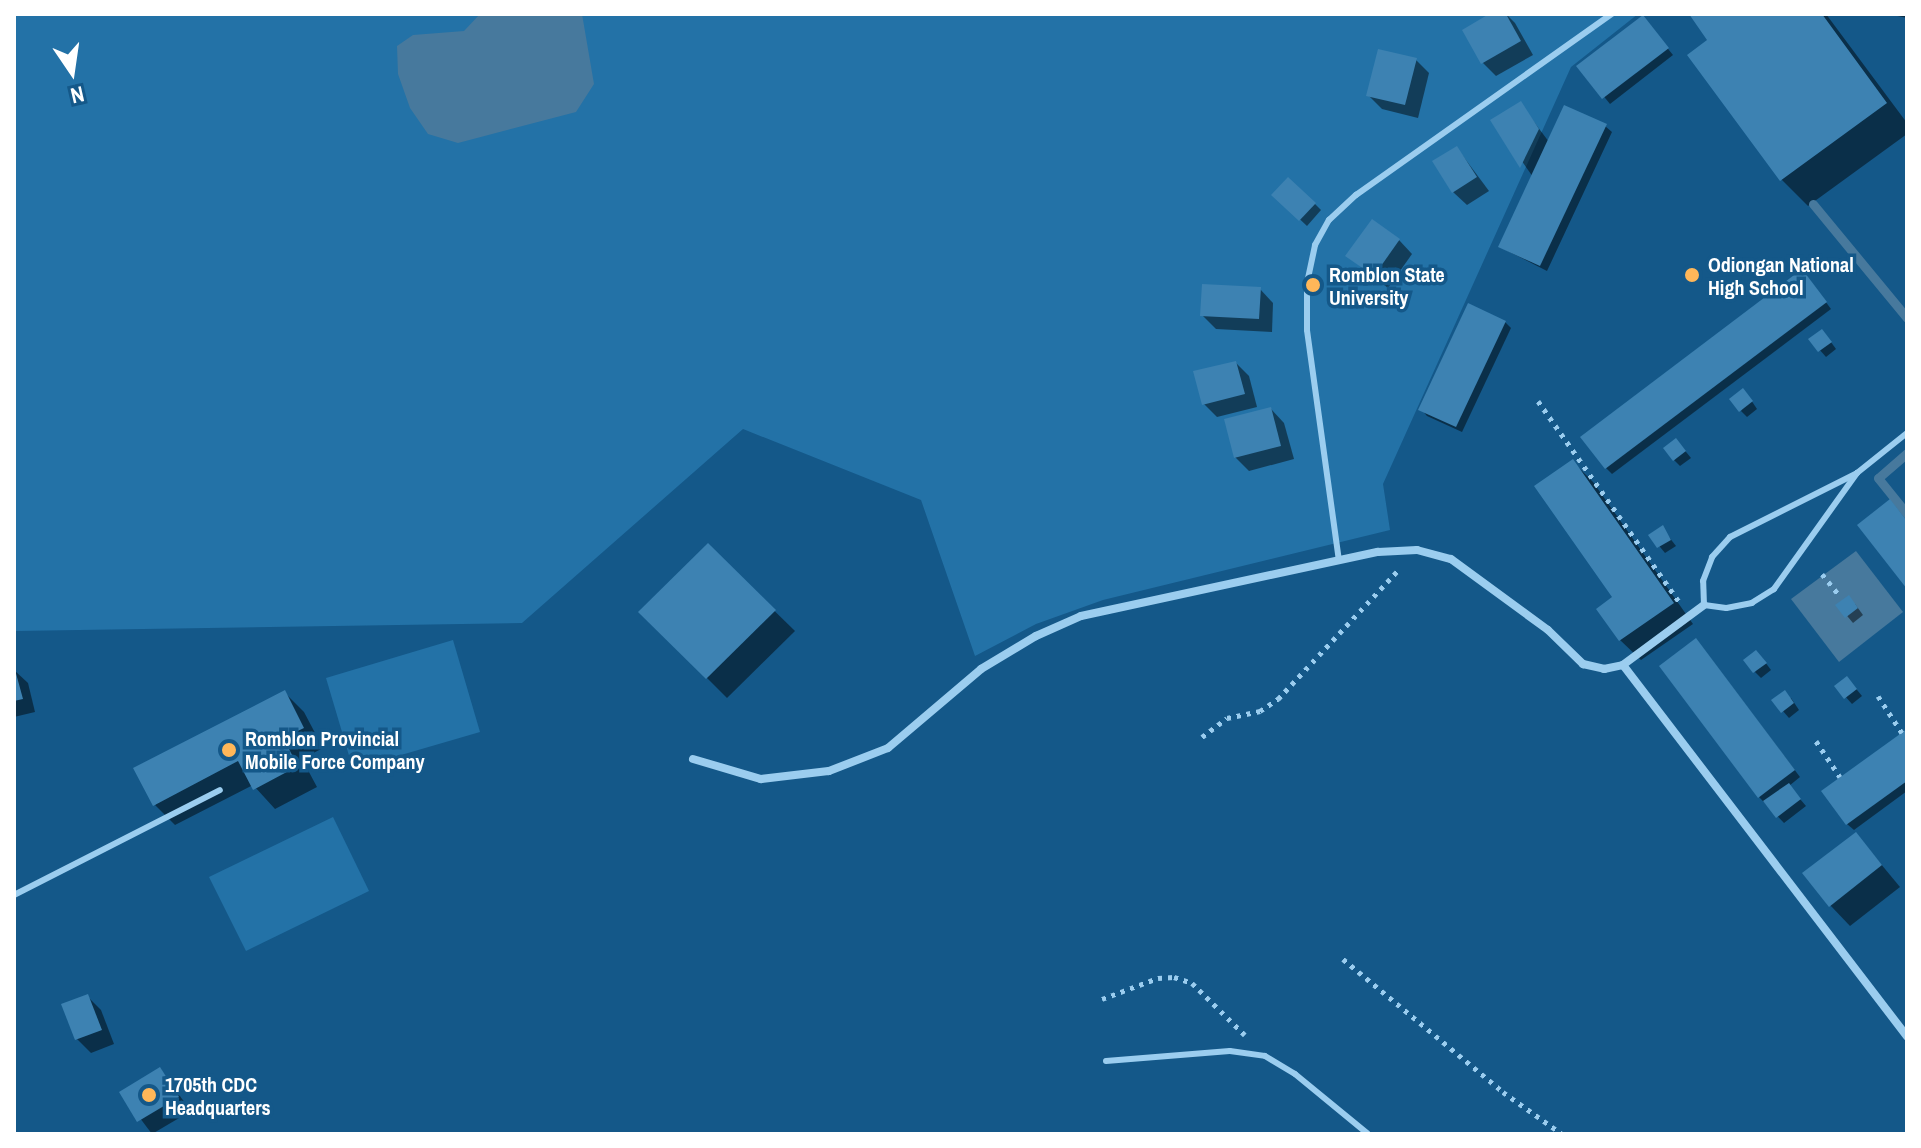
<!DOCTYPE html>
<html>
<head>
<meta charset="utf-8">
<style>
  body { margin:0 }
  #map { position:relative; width:1921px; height:1148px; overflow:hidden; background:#145889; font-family:"Archivo Narrow",sans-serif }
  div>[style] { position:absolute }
  .green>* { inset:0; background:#2372a7 }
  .water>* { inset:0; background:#47799d }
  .shadow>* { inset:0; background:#0007 }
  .stream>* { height:9px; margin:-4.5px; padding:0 4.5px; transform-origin:4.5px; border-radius:4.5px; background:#47799d }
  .building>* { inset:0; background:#3d82b2 }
  .path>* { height:5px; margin-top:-2.5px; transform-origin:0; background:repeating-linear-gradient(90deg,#9bcdef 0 4px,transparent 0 10px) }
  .service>* { height:6px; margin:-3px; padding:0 3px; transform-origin:3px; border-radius:3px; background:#9bcdef }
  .minor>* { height:8px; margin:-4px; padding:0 4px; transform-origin:4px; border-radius:4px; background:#9bcdef }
  .dots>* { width:22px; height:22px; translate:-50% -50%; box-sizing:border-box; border:4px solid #145889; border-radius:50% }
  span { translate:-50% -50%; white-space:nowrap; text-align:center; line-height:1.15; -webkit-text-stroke:7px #145889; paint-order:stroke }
  .poi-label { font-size:20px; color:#fff; font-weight:700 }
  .left { translate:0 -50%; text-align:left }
  .frame { position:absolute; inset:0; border:16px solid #fff; pointer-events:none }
  .north { position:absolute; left:32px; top:32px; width:80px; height:80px; -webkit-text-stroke:6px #145889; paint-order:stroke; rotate:167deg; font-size:22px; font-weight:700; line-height:32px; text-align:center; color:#fff }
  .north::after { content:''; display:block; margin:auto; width:28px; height:36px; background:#fff; clip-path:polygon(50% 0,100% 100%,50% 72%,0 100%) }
</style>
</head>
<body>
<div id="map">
  <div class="green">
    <div style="clip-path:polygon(14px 14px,1638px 14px,1571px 67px,1383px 484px,1390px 530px,1103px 600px,1036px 624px,975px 656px,921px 500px,743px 429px,522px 623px,14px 631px)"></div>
    <div style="clip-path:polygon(453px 640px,480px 732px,353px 769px,326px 678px)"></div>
    <div style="clip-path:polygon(333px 817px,369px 891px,246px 951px,209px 877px)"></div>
  </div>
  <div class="water">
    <div style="clip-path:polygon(480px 14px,582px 14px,594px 84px,576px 112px,458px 143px,428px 134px,410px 108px,398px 74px,397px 46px,413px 35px,464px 31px)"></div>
    <div style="clip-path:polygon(1856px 551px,1903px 612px,1839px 662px,1791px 599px)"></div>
  </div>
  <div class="shadow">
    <div style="clip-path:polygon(1493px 14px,1506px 14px,1515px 23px,1533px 55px,1496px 76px,1483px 63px)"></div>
    <div style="clip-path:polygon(1691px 14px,1826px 14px,1907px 123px,1907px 134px,1808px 206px,1782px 180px,1710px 40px)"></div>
    <div style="clip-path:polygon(1888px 14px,1907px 14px,1907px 18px)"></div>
    <div style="clip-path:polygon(1648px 24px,1673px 55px,1610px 104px,1579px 66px)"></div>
    <div style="clip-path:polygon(1416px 60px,1429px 73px,1418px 118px,1382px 109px,1368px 95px)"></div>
    <div style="clip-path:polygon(1520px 103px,1549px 142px,1605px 126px,1612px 132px,1547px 271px,1500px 247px,1533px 177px,1493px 120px)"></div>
    <div style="clip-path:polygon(1457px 148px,1489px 191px,1467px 205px,1453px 192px)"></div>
    <div style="clip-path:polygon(1274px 195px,1315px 204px,1321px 210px,1307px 226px)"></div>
    <div style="clip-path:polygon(1399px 240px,1412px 254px,1388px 288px,1348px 256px)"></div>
    <div style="clip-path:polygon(1808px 278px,1831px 309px,1612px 474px,1606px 468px)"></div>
    <div style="clip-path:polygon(1260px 289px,1273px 303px,1272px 332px,1216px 329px,1202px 315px)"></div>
    <div style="clip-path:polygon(1505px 322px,1511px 328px,1462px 432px,1427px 416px,1421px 409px)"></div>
    <div style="clip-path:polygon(1828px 338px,1836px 349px,1826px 357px,1811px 340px)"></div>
    <div style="clip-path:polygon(1236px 363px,1249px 376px,1257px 407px,1217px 417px,1204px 404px)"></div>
    <div style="clip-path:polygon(1749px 397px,1757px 409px,1747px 417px,1741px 411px)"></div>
    <div style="clip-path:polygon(1271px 409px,1284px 423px,1294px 459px,1249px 471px,1235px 457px)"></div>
    <div style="clip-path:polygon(1682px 447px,1691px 458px,1680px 466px,1674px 460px)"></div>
    <div style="clip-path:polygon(1573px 462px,1593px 482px,1693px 624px,1641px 660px,1620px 640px,1599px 609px,1615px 598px)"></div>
    <div style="clip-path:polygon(1662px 528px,1676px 546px,1665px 553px,1651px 536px)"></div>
    <div style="clip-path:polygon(708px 546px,795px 631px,727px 698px,641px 612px)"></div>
    <div style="clip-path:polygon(1855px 604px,1863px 615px,1853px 623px,1838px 605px)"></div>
    <div style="clip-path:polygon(1702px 647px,1800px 777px,1789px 786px,1806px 806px,1784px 823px,1759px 797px)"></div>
    <div style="clip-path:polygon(1762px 658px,1771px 670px,1761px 678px,1755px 672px)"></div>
    <div style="clip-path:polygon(14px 670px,28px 683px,35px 712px,14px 717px)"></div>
    <div style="clip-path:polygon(1853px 685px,1862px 696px,1852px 704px,1836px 686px)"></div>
    <div style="clip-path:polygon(284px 692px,304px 712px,323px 748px,302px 759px,317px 787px,275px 809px,253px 785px,175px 825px,155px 805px)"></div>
    <div style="clip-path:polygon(1791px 698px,1799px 710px,1789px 718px,1774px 701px)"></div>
    <div style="clip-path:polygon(1907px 731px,1907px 791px,1854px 830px,1847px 824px)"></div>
    <div style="clip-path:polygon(1856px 834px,1900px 887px,1850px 926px,1830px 905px)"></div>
    <div style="clip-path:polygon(87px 996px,101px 1010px,114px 1044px,91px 1053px,77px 1039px)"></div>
    <div style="clip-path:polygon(160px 1069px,191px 1111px,152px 1134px,121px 1093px)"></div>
  </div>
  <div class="stream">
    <div style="left:1813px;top:204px;width:148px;rotate:50.5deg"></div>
    <div style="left:1907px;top:453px;width:38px;rotate:139deg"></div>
    <div style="left:1878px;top:478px;width:46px;rotate:51.1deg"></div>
  </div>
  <div class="building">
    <div style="clip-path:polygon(1489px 14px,1506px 14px,1521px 41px,1481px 64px,1462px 30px)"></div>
    <div style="clip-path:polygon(1689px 14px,1822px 14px,1887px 103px,1780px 181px,1687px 55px,1707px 40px)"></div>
    <div style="clip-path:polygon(1643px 15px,1669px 48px,1602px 99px,1576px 66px)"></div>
    <div style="clip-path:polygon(1378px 49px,1417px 58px,1405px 105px,1366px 96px)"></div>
    <div style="clip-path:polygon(1521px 101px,1539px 129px,1520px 168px,1490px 120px)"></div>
    <div style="clip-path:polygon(1564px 105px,1607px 124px,1540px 266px,1498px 247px)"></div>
    <div style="clip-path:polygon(1457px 146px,1477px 177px,1452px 193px,1432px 161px)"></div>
    <div style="clip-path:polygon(1288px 177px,1316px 203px,1299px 221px,1271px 195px)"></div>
    <div style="clip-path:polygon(1372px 219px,1400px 239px,1374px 276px,1345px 256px)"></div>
    <div style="clip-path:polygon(1802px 269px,1827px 302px,1605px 469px,1580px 437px)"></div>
    <div style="clip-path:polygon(1202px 284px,1261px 287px,1259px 319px,1200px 316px)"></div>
    <div style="clip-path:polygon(1468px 303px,1506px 321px,1456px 427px,1418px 410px)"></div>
    <div style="clip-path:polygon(1822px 329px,1832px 342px,1818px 352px,1808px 339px)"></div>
    <div style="clip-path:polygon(1236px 361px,1245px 394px,1202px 405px,1193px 371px)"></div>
    <div style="clip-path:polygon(1743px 388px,1753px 401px,1739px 412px,1729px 399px)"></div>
    <div style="clip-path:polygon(1271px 407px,1281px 446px,1234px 458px,1224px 419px)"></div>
    <div style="clip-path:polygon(1676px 438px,1686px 451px,1673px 461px,1663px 448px)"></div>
    <div style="clip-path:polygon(1573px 459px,1674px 603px,1619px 641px,1596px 609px,1612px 597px,1534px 486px)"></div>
    <div style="clip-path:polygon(1890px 499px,1907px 521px,1907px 589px,1857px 525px)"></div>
    <div style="clip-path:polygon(1663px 525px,1671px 540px,1657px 548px,1648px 535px)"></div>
    <div style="clip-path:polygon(708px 543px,776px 610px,706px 679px,638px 612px)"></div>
    <div style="clip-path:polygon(1849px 595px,1858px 608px,1845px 618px,1835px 605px)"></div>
    <div style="clip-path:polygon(1696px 638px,1795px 770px,1758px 798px,1659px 666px)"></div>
    <div style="clip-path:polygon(1756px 650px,1767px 663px,1753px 673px,1743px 660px)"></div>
    <div style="clip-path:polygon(14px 666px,23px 699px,14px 701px)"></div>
    <div style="clip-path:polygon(1847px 676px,1857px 689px,1844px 699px,1834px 686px)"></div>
    <div style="clip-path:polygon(285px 690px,304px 728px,283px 738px,298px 766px,253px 790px,238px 761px,153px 806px,133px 768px)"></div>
    <div style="clip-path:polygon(1785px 690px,1794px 703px,1781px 713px,1771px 700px)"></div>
    <div style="clip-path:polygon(1907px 729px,1907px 781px,1846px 825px,1821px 791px)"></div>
    <div style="clip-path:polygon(1789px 783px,1801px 799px,1776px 818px,1763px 801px)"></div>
    <div style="clip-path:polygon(1856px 832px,1882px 865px,1829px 907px,1802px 873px)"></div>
    <div style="clip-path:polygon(88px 994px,102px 1030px,75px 1040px,61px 1004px)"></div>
    <div style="clip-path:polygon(160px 1067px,179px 1097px,137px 1122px,119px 1092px)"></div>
  </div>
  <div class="path">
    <div style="left:1538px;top:401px;width:247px;rotate:54.9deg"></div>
    <div style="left:1822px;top:574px;width:27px;rotate:51deg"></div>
    <div style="left:1878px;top:696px;width:44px;rotate:57deg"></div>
    <div style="left:1202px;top:737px;width:31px;rotate:-37deg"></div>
    <div style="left:1227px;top:718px;width:34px;rotate:-12deg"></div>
    <div style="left:1260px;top:711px;width:22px;rotate:-34deg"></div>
    <div style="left:1278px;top:699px;width:179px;rotate:-47deg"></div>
    <div style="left:1816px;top:741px;width:43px;rotate:56.3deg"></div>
    <div style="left:1343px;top:959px;width:208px;rotate:39.7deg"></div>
    <div style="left:1503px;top:1092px;width:72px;rotate:35.4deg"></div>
    <div style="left:1102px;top:999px;width:60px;rotate:-20.6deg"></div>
    <div style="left:1158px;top:978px;width:16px;rotate:-4deg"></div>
    <div style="left:1174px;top:977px;width:19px;rotate:18deg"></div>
    <div style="left:1192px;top:983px;width:74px;rotate:44.5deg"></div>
  </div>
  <div class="service">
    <div style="left:1857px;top:473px;width:143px;rotate:125.6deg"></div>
    <div style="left:1774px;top:589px;width:26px;rotate:148deg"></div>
    <div style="left:1752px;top:603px;width:26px;rotate:169deg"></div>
    <div style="left:1726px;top:608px;width:22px;rotate:-172deg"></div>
    <div style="left:1704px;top:605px;width:24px;rotate:-92deg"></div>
    <div style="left:1703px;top:581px;width:26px;rotate:-69deg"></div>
    <div style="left:1712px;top:557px;width:27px;rotate:-48deg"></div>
    <div style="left:1730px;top:537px;width:142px;rotate:-26.7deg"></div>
    <div style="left:1857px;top:473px;width:64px;rotate:-38.7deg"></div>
    <div style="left:1339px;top:561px;width:233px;rotate:-97.9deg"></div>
    <div style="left:1307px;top:330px;width:47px;rotate:-90deg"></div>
    <div style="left:1307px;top:283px;width:39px;rotate:-78deg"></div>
    <div style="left:1315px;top:245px;width:29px;rotate:-61deg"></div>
    <div style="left:1329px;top:220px;width:37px;rotate:-43deg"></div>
    <div style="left:1356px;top:195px;width:314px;rotate:-35.3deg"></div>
    <div style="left:14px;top:895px;width:231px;rotate:-27deg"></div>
    <div style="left:1106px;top:1061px;width:124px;rotate:-4.6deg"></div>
    <div style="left:1230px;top:1051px;width:35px;rotate:8deg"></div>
    <div style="left:1265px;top:1056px;width:35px;rotate:31deg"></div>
    <div style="left:1295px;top:1074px;width:94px;rotate:39.4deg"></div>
  </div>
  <div class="minor">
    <div style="left:1704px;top:605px;width:101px;rotate:143.5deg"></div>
    <div style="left:1623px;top:665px;width:468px;rotate:52.6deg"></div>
    <div style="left:693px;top:759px;width:71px;rotate:16.4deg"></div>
    <div style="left:761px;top:779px;width:68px;rotate:-6.7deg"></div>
    <div style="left:829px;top:771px;width:63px;rotate:-21.3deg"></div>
    <div style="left:888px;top:748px;width:122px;rotate:-40.3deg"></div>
    <div style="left:981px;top:669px;width:64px;rotate:-31deg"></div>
    <div style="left:1036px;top:636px;width:49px;rotate:-24deg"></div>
    <div style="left:1081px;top:616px;width:304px;rotate:-12.2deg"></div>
    <div style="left:1378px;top:552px;width:39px;rotate:-3deg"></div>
    <div style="left:1417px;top:550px;width:35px;rotate:15deg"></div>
    <div style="left:1451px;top:559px;width:120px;rotate:36.2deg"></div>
    <div style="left:1548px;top:630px;width:49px;rotate:44.2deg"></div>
    <div style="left:1583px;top:664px;width:22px;rotate:13deg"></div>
    <div style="left:1604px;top:669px;width:19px;rotate:-12deg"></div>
  </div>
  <div class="dots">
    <div style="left:1692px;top:275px;background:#ffb759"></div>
    <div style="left:1313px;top:285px;background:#ffb759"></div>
    <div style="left:229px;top:750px;background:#ffb759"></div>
    <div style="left:149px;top:1095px;background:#ffb759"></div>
  </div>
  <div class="poi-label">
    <span class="left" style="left:1708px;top:276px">Odiongan National<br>High School</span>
    <span class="left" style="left:1329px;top:286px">Romblon State<br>University</span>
    <span class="left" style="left:245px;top:750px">Romblon Provincial<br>Mobile Force Company</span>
    <span class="left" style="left:165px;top:1096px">1705th CDC<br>Headquarters</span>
  </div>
  <div class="frame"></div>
  <div class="north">N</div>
</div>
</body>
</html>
